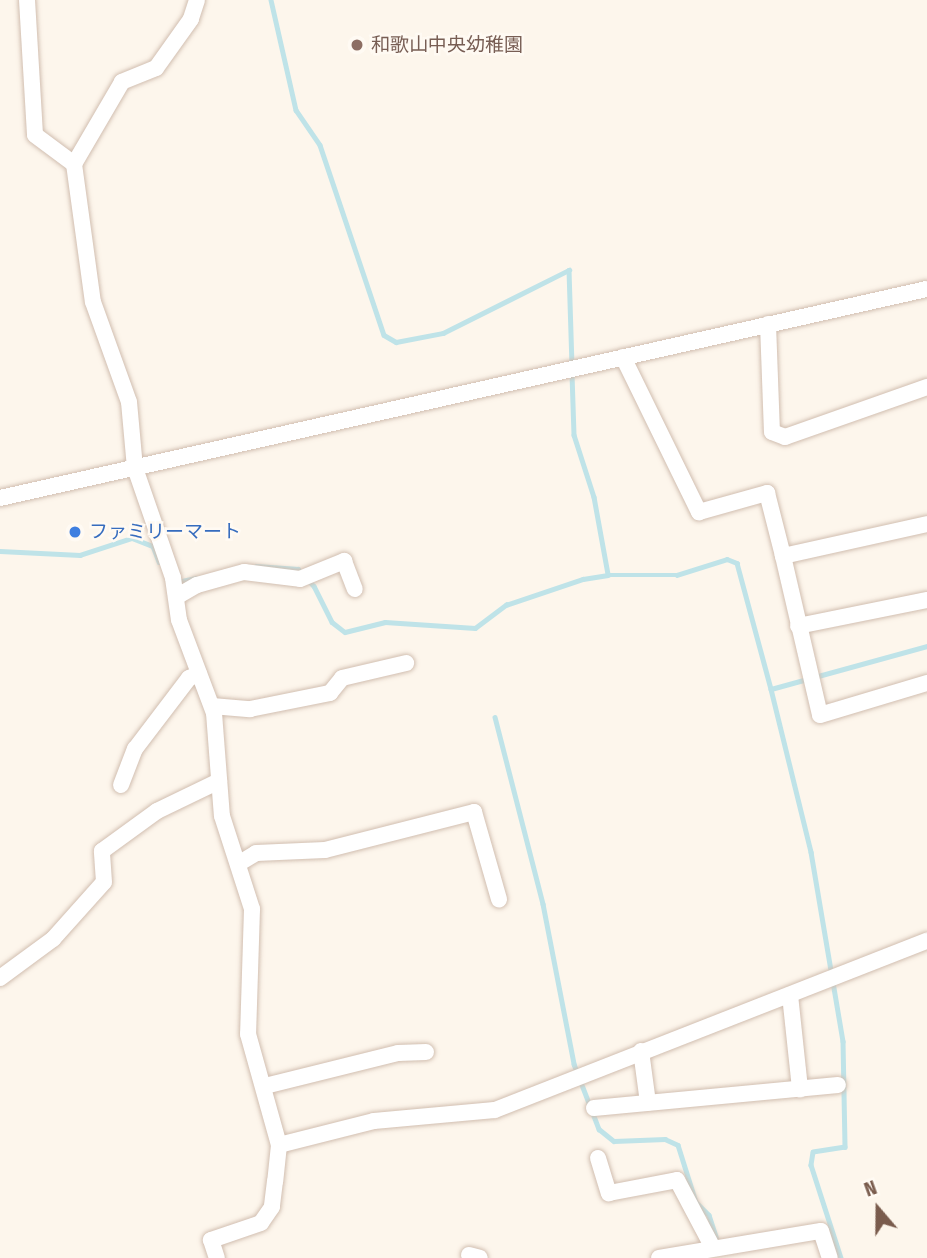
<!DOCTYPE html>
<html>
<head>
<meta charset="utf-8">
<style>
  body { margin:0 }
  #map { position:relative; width:927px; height:1258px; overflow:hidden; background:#fdf6ec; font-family:"Fira Sans Condensed","Noto Sans JP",sans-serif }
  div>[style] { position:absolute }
  .stream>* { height:4.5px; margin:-2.25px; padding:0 2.25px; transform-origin:2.25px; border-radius:2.25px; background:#bfe3e8 }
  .roads { filter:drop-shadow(0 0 2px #d1beb0) drop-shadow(0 0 2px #d1beb0) }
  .minor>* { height:16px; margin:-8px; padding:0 8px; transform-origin:8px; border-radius:8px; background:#fff }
  .dots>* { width:19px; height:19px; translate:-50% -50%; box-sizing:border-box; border:4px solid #fffaf3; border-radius:50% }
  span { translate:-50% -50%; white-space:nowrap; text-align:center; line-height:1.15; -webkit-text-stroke:5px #fffaf3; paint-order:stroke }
  .education-label { font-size:19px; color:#785e54 }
  .left { translate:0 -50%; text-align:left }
  .shop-label { font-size:19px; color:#366cbe }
  .north { position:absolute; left:843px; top:1174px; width:70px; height:70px; -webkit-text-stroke:5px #fffaf3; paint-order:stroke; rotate:340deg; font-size:19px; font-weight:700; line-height:28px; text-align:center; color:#7a5c4d }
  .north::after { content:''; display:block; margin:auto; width:24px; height:32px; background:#7a5c4d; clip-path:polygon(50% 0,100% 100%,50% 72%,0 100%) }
</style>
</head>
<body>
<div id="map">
  <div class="stream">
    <div style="left:271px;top:0;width:113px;rotate:77.2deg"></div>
    <div style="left:296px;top:110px;width:42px;rotate:55.6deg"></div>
    <div style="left:320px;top:145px;width:200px;rotate:71.4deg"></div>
    <div style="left:384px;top:335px;width:14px;rotate:30deg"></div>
    <div style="left:396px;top:342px;width:48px;rotate:-10.8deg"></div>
    <div style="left:443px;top:333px;width:141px;rotate:-26.6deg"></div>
    <div style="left:569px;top:270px;width:95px;rotate:88.2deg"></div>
    <div style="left:572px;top:374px;width:61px;rotate:88.1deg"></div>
    <div style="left:574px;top:435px;width:65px;rotate:72.1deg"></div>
    <div style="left:594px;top:497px;width:78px;rotate:79.7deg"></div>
    <div style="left:0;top:551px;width:80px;rotate:2.9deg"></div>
    <div style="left:80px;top:555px;width:55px;rotate:-18.1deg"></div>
    <div style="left:132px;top:538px;width:22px;rotate:21deg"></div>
    <div style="left:153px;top:546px;width:17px;rotate:69deg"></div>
    <div style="left:256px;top:566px;width:42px;rotate:4.1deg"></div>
    <div style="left:298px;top:569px;width:23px;rotate:47deg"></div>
    <div style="left:314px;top:586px;width:40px;rotate:63.4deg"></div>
    <div style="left:332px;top:622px;width:16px;rotate:38deg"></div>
    <div style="left:345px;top:632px;width:41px;rotate:-14deg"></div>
    <div style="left:385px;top:622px;width:90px;rotate:3.8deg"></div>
    <div style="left:475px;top:628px;width:39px;rotate:-37deg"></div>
    <div style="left:506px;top:605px;width:81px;rotate:-18.7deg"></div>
    <div style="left:583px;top:579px;width:25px;rotate:-9deg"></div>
    <div style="left:608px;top:575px;width:69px"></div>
    <div style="left:677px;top:575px;width:52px;rotate:-17.7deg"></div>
    <div style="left:727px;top:559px;width:11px;rotate:22deg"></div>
    <div style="left:737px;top:563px;width:131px;rotate:74.9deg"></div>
    <div style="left:771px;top:689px;width:162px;rotate:-15.4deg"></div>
    <div style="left:177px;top:582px;width:19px;rotate:-12deg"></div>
    <div style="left:771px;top:689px;width:168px;rotate:76.2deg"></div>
    <div style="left:811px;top:852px;width:192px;rotate:80.4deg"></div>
    <div style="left:843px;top:1041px;width:106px;rotate:88.9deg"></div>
    <div style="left:845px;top:1147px;width:32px;rotate:171deg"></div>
    <div style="left:813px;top:1152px;width:13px;rotate:99deg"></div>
    <div style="left:811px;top:1165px;width:98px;rotate:72.1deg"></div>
    <div style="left:495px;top:717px;width:193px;rotate:75.6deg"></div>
    <div style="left:543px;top:904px;width:163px;rotate:79deg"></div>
    <div style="left:574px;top:1064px;width:70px;rotate:69deg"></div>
    <div style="left:599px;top:1129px;width:19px;rotate:39deg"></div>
    <div style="left:614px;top:1141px;width:51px;rotate:-2.2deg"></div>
    <div style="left:665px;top:1139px;width:14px;rotate:25deg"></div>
    <div style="left:678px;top:1145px;width:60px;rotate:72.5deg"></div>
    <div style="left:696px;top:1202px;width:18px;rotate:45deg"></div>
    <div style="left:709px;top:1215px;width:29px;rotate:72deg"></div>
  </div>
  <div class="roads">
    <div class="minor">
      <div style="left:27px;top:0;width:135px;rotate:86.6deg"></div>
      <div style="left:35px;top:135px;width:49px;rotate:36.6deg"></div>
      <div style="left:197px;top:0;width:20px;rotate:108deg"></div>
      <div style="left:191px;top:19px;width:60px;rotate:125.5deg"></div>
      <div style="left:156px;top:68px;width:37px;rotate:158deg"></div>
      <div style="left:122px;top:82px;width:95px;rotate:120.3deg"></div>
      <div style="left:74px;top:164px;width:139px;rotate:82.2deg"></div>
      <div style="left:93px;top:302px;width:106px;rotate:70.2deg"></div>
      <div style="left:129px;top:402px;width:66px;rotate:84.8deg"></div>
      <div style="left:135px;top:468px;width:116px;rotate:70.9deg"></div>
      <div style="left:173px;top:578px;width:42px;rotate:81.9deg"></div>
      <div style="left:179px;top:620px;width:99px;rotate:69.4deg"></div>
      <div style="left:214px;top:713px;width:103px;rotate:85.6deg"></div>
      <div style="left:222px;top:816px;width:98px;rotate:72.1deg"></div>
      <div style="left:252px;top:909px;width:125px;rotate:91.8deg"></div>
      <div style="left:248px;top:1034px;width:115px;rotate:74.4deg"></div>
      <div style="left:279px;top:1145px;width:36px;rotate:96deg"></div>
      <div style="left:275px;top:1181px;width:26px;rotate:97deg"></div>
      <div style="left:272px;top:1207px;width:19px;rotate:125deg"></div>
      <div style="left:261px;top:1223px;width:53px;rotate:161.2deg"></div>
      <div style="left:211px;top:1240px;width:19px;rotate:72deg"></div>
      <div style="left:768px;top:324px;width:108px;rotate:87.9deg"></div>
      <div style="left:772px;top:432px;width:14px;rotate:21deg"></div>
      <div style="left:785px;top:437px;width:151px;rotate:-19.4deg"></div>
      <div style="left:623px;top:357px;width:173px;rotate:63.9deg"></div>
      <div style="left:699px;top:512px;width:71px;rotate:-15.6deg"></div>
      <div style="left:767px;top:493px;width:65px;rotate:75.7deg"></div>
      <div style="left:783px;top:556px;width:148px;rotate:-12.5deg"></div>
      <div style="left:0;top:498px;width:950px;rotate:-12.71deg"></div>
      <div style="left:783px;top:556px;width:163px;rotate:76.9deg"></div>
      <div style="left:820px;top:715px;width:112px;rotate:-16.7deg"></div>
      <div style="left:176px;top:597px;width:24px;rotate:-30deg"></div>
      <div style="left:197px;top:585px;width:49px;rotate:-15.5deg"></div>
      <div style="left:244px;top:572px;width:56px;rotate:7.1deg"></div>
      <div style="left:300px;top:579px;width:48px;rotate:-22.2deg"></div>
      <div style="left:344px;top:561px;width:30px;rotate:69deg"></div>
      <div style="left:798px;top:626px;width:132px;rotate:-11.4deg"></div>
      <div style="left:212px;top:706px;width:38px;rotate:5deg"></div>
      <div style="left:250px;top:709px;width:82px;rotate:-11.3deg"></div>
      <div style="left:330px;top:693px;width:19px;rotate:-51deg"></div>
      <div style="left:342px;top:678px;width:66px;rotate:-13.2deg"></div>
      <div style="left:121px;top:785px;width:39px;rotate:-69deg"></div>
      <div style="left:135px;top:749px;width:89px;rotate:-52.7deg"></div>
      <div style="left:189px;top:678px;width:11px;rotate:-22deg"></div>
      <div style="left:238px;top:864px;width:21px;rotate:-31deg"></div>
      <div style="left:256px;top:853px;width:69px;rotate:-2.5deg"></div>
      <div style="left:325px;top:850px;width:154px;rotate:-14.3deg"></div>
      <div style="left:474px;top:812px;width:91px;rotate:74deg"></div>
      <div style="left:0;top:978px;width:66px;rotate:-36.3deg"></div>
      <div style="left:53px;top:939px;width:76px;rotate:-48.2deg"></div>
      <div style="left:104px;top:882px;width:31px;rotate:-94deg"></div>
      <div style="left:102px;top:851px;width:68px;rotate:-36deg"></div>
      <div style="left:157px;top:811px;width:69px;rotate:-25.8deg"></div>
      <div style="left:790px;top:995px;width:95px;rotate:83.9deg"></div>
      <div style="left:641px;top:1051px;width:52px;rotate:82.3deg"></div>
      <div style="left:265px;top:1086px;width:137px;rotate:-13.9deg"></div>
      <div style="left:398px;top:1053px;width:28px;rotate:-2deg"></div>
      <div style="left:594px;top:1108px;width:245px;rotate:-5.4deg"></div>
      <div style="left:279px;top:1145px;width:98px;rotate:-14.2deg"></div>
      <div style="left:374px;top:1121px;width:121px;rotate:-5.2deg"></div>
      <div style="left:495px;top:1110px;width:464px;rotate:-21.4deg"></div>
      <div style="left:598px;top:1158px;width:37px;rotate:73deg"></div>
      <div style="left:609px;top:1193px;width:69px;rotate:-10.8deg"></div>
      <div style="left:677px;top:1180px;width:77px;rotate:62.1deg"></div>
      <div style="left:469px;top:1255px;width:11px;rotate:15deg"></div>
      <div style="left:659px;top:1258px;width:164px;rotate:-9.5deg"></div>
      <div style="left:821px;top:1231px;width:28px;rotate:72deg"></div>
    </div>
  </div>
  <div class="dots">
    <div style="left:357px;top:45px;background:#8d6e63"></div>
    <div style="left:75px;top:532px;background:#3f7fe0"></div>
  </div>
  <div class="education-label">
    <span class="left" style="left:371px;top:45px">和歌山中央幼稚園</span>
  </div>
  <div class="shop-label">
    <span class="left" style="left:89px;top:532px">ファミリーマート</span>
  </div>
  <div class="north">N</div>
</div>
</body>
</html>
